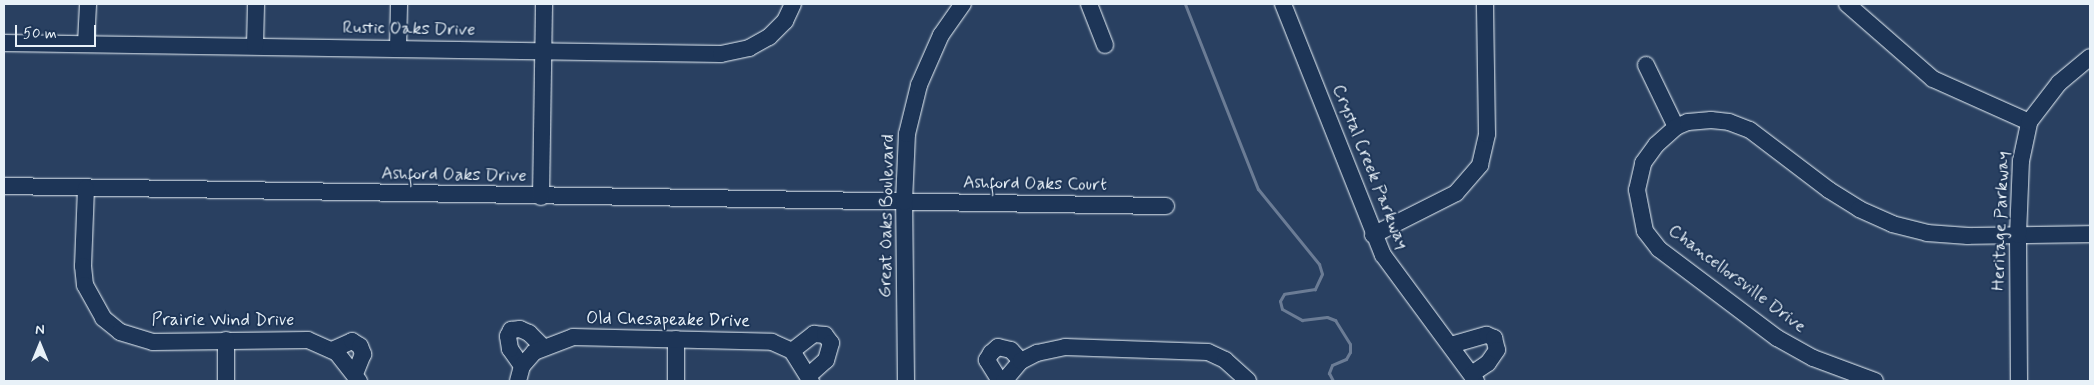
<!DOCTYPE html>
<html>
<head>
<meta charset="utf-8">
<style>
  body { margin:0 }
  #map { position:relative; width:2094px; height:385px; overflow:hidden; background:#294061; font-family:Mynerve,sans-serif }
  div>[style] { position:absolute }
  .stream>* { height:3px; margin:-1.5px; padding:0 1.5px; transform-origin:1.5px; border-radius:1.5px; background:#6b7c95 }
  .roads { filter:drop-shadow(0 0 1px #e8f1f8) drop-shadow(0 0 1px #e8f1f8) }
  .minor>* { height:16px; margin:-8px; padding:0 8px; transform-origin:8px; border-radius:8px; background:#1d3557 }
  span { translate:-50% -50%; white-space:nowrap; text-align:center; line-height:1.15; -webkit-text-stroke:4px #1d3557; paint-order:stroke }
  .street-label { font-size:18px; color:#e8f1f8 }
  .frame { position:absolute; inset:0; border:5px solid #e8f1f8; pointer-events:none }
  .north { position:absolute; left:15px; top:320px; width:50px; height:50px; -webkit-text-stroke:4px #1d3557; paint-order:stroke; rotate:0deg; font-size:14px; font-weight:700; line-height:20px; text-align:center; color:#e8f1f8 }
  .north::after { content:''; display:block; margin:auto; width:18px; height:22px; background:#e8f1f8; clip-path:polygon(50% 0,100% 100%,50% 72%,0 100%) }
  .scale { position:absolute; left:15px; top:25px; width:81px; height:22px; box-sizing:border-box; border:2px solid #e8f1f8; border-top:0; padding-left:6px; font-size:15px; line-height:18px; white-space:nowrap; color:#e8f1f8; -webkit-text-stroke:4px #1d3557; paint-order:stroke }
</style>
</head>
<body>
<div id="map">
  <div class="stream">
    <div style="left:1185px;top:4px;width:199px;rotate:68.5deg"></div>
    <div style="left:1258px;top:189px;width:97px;rotate:50.9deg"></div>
    <div style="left:1319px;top:264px;width:10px;rotate:73deg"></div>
    <div style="left:1322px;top:274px;width:17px;rotate:115deg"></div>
    <div style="left:1315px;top:289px;width:31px;rotate:171deg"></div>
    <div style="left:1284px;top:294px;width:8px;rotate:120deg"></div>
    <div style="left:1280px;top:301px;width:8px;rotate:76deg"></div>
    <div style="left:1282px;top:309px;width:23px;rotate:29deg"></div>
    <div style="left:1302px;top:320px;width:25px;rotate:-7deg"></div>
    <div style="left:1327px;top:317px;width:9px;rotate:21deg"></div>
    <div style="left:1335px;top:320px;width:28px;rotate:58deg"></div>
    <div style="left:1350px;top:344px;width:8px;rotate:90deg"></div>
    <div style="left:1350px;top:352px;width:8px;rotate:120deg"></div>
    <div style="left:1346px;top:359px;width:15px;rotate:157deg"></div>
    <div style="left:1332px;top:365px;width:9px;rotate:111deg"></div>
    <div style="left:1329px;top:373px;width:9px;rotate:63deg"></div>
  </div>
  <div class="roads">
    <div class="minor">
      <div style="left:1089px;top:4px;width:44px;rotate:68.7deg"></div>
      <div style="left:1283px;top:4px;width:270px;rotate:68.3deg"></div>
      <div style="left:1383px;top:255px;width:157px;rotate:53.6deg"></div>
      <div style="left:1847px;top:4px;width:114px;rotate:41.1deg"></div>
      <div style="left:1933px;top:79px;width:105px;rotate:24.1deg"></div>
      <div style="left:4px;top:43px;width:717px;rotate:0.88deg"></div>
      <div style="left:721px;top:54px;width:29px;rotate:-12deg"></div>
      <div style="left:749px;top:48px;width:23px;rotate:-29deg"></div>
      <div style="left:769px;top:37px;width:23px;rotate:-45deg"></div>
      <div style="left:785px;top:21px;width:19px;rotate:-65deg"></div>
      <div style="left:86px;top:43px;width:39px;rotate:-87deg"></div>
      <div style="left:255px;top:46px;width:42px;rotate:-88.6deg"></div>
      <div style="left:398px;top:49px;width:45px;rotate:-88.7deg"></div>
      <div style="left:1646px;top:65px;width:69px;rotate:64.2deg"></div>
      <div style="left:4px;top:186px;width:1162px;rotate:0.99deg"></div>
      <div style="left:86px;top:188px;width:78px;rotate:92.2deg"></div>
      <div style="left:83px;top:266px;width:19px;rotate:84deg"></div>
      <div style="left:85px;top:285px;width:38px;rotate:61deg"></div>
      <div style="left:103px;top:318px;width:22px;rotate:39deg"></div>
      <div style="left:120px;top:332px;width:34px;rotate:17deg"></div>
      <div style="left:153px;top:342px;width:155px;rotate:-0.7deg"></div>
      <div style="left:308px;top:340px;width:32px;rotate:24deg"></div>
      <div style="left:337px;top:353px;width:36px;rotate:52deg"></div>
      <div style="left:541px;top:197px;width:193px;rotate:-89.1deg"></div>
      <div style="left:1373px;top:235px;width:93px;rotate:-26.8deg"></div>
      <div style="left:1456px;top:193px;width:37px;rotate:-49deg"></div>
      <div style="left:1480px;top:165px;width:32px;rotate:-77deg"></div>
      <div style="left:1487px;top:134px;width:130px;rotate:-90.9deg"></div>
      <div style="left:676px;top:339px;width:42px;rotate:90deg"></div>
      <div style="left:226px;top:340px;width:41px;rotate:90deg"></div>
      <div style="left:1451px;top:345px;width:37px;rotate:-16deg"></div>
      <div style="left:1487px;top:335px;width:8px;rotate:23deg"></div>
      <div style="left:1494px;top:338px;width:12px;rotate:76deg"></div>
      <div style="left:1497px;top:350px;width:16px;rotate:125deg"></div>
      <div style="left:1488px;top:363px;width:18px;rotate:146deg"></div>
      <div style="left:332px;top:350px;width:22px;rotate:-24deg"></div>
      <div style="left:352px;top:341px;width:9px;rotate:32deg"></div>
      <div style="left:360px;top:346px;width:9px;rotate:69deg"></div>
      <div style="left:363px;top:354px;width:22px;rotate:112deg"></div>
      <div style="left:792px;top:351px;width:28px;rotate:-38deg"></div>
      <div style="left:814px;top:334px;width:11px;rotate:5deg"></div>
      <div style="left:825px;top:335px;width:10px;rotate:53deg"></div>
      <div style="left:831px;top:343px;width:18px;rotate:106deg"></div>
      <div style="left:826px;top:360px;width:24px;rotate:138deg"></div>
      <div style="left:522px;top:366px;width:21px;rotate:-125deg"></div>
      <div style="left:510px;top:349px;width:13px;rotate:-99deg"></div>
      <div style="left:508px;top:336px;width:7px;rotate:-63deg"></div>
      <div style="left:511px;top:330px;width:9px;rotate:-6deg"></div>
      <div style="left:520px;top:329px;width:10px;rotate:24deg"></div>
      <div style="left:529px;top:333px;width:20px;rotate:45deg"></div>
      <div style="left:518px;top:381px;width:16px;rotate:-75deg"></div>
      <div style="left:522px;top:366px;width:18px;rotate:-49deg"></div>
      <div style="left:534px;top:352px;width:42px;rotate:-21deg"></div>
      <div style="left:573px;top:337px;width:199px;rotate:1.4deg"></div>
      <div style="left:772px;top:342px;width:22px;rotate:24deg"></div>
      <div style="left:792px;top:351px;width:36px;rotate:58deg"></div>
      <div style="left:906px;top:381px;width:179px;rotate:-90.6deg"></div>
      <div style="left:904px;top:202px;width:68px;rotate:-87.5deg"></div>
      <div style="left:907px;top:134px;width:50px;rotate:-76.2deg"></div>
      <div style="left:919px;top:85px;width:55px;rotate:-66.3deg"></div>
      <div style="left:941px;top:35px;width:38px;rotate:-55deg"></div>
      <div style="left:1000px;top:381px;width:25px;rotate:-122deg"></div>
      <div style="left:987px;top:360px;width:8px;rotate:-60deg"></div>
      <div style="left:991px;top:353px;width:9px;rotate:-41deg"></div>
      <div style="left:998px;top:347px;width:13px;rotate:13deg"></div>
      <div style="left:1011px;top:350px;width:15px;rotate:48deg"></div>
      <div style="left:1004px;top:381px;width:26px;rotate:-50deg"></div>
      <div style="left:1021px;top:361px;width:18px;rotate:-27deg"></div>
      <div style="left:1037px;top:353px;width:29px;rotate:-12deg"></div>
      <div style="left:1065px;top:347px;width:143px;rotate:2deg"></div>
      <div style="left:1208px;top:352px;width:19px;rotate:25deg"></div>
      <div style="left:1225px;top:360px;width:31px;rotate:42deg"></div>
      <div style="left:1875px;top:381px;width:66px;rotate:-159.6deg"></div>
      <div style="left:1813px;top:358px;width:41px;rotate:-150.9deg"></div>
      <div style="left:1777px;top:338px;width:148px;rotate:-143deg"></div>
      <div style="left:1659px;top:249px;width:23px;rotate:-128deg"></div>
      <div style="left:1645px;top:231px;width:42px;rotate:-101deg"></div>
      <div style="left:1637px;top:190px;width:28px;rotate:-77deg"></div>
      <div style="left:1643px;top:163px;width:22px;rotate:-54deg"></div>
      <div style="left:1656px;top:145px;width:27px;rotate:-42deg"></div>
      <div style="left:1676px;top:127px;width:13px;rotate:-23deg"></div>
      <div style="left:1688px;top:122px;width:23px;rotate:-5deg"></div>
      <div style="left:1711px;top:120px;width:18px;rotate:6deg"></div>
      <div style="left:1729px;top:122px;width:22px;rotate:21deg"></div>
      <div style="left:1750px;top:130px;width:99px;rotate:37.2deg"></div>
      <div style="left:1829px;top:190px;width:36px;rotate:32deg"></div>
      <div style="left:1859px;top:209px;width:36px;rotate:24deg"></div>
      <div style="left:1892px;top:224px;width:36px;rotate:14deg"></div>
      <div style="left:1927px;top:233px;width:41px;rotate:4.2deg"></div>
      <div style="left:1968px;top:236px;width:122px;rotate:-0.9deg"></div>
      <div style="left:2019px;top:381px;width:146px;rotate:-90.4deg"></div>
      <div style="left:2018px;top:235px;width:74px;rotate:-87.7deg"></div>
      <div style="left:2021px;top:161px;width:40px;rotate:-78deg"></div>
      <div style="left:2029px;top:122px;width:49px;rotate:-52.4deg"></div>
      <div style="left:2059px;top:83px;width:40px;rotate:-40deg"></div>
    </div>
  </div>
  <div class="street-label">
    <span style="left:409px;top:29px;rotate:1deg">Rustic Oaks Drive</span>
    <span style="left:1370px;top:167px;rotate:68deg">Crystal Creek Parkway</span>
    <span style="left:454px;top:175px;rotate:1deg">Ashford Oaks Drive</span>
    <span style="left:1035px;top:184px;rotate:1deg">Ashford Oaks Court</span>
    <span style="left:887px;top:216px;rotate:-89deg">Great Oaks Boulevard</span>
    <span style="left:2001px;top:221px;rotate:-88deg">Heritage Parkway</span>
    <span style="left:1737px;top:279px;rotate:37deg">Chancellorsville Drive</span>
    <span style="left:223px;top:320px">Prairie Wind Drive</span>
    <span style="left:668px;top:320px;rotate:1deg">Old Chesapeake Drive</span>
  </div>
  <div class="frame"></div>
  <div class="north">N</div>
  <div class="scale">50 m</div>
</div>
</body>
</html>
